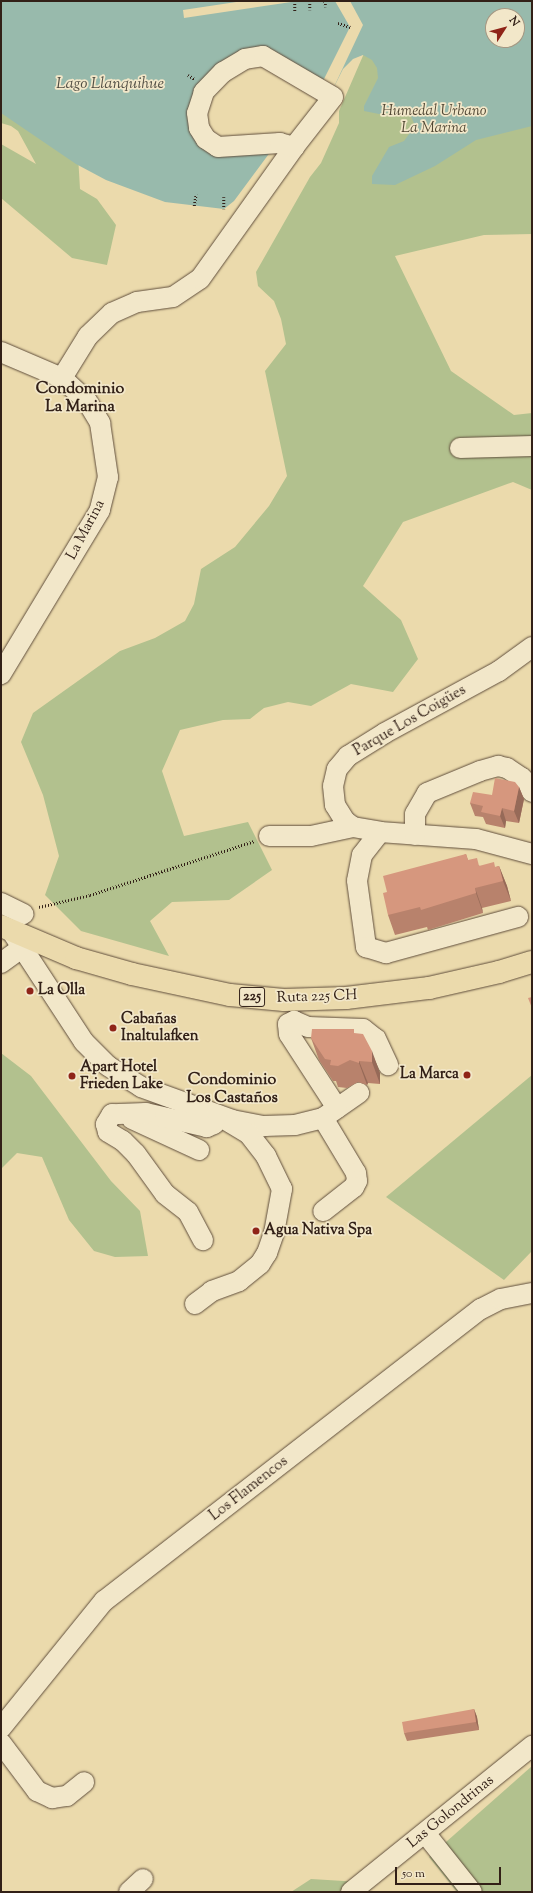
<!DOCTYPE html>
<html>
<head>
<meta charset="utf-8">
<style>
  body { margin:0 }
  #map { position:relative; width:533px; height:1893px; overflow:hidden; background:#ebdaac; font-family:"Sorts Mill Goudy",serif }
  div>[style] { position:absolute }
  .green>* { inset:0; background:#b2c18e }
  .water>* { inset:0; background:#98baac }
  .pier>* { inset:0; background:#ebdaac }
  .path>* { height:2.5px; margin-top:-1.25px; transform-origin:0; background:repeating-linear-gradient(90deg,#322017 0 1px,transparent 0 3px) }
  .roads { filter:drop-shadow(0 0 1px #604e3c) drop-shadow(0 0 1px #604e3c) }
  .minor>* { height:20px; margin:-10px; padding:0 10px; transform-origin:10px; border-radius:10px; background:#f2e7c9 }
  .major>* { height:22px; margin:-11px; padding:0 11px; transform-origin:11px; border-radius:11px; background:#ebdaac }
  .wall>* { inset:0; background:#b8826c }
  .shaded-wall>* { inset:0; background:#966a58 }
  .building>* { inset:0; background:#d6977e }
  .dots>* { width:11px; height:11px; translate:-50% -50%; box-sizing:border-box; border:2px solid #f2e7c9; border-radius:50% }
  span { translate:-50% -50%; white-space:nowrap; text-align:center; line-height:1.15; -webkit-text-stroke:3.5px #f2e7c9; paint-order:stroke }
  .shield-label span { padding:1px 3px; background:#f2e7c9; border:1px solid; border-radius:3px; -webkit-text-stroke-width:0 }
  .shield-label { font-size:14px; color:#322017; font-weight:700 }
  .park-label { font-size:15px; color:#524835; font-style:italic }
  .street-label { font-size:15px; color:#322017 }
  .poi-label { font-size:15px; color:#322017; font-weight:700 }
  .left { translate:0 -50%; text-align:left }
  .right { translate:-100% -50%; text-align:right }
  .water-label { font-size:16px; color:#514e44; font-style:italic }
  .neighbourhood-label { font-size:16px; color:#322017; font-weight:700 }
  .frame { position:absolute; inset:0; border:2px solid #322017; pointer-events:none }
  .north { position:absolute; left:485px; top:8px; width:40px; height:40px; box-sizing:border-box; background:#f2e7c9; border:1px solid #a59782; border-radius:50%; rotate:54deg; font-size:11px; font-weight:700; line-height:16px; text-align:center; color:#322017 }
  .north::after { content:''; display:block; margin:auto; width:14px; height:18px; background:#8f2418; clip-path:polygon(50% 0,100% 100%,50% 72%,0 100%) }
  .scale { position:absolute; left:395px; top:1867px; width:106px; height:18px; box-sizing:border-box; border:2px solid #322017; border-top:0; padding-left:5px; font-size:12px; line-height:14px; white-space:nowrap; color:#322017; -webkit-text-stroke:3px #f2e7c9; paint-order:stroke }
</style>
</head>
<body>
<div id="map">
  <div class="green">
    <div style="clip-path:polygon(1px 1px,78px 155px,80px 189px,97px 199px,116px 225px,107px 265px,72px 258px,1px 198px,1px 144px,36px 164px,18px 131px,11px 126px,1px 123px)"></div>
    <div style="clip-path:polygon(372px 35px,532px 43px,532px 234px,484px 235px,395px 256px,451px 371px,514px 415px,532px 413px,532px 490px,513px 482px,403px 522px,363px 586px,401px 620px,418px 659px,393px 692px,351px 684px,311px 706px,288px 702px,264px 708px,250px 719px,223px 720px,180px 730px,162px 771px,184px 836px,248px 822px,272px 870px,229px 900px,172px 902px,150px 921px,169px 956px,81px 931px,45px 895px,59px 856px,43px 795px,21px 742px,33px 713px,120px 651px,155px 638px,185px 621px,194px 604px,201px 569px,235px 547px,269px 506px,287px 476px,265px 371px,286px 344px,281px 319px,274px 301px,258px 286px,256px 272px,310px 177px,321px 163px,339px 123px,339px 111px)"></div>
    <div style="clip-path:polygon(1px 1053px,31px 1076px,111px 1181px,140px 1211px,148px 1256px,115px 1257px,94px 1251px,69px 1220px,42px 1157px,17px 1153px,1px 1169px)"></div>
    <div style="clip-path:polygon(532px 1075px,532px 1251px,504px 1280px,386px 1197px)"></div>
    <div style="clip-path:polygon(532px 1766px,532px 1892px,457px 1892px,429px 1857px)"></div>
    <div style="clip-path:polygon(311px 1879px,377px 1883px,368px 1892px,291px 1892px)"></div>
  </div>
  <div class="water">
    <div style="clip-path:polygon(evenodd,1px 1px,532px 1px,532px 126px,476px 140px,435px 166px,395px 185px,372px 184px,372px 176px,389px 147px,404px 141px,415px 126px,411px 116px,403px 110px,379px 114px,364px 111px,364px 106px,378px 78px,377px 68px,372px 60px,363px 55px,353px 59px,343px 69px,333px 89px,266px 49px,217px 68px,199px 137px,271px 151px,234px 201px,224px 209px,165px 202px,106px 180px,76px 164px,1px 113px,1px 1px,493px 16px,517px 16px,517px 40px,493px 40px,493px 16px)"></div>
  </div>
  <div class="pier">
    <div style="clip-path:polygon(243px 1px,298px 1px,184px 18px,183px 10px)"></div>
    <div style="clip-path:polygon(335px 1px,350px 1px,363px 25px,333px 89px,322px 83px,350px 27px)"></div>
  </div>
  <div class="path">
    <div style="left:295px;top:1px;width:11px;rotate:90deg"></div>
    <div style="left:310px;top:1px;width:9px;rotate:90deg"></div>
    <div style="left:325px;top:1px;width:6px;rotate:81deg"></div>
    <div style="left:338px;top:23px;width:13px;rotate:18deg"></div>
    <div style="left:188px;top:75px;width:8px;rotate:30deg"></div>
    <div style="left:224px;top:197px;width:12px;rotate:90deg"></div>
    <div style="left:194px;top:206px;width:12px;rotate:-81deg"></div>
    <div style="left:39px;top:907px;width:52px;rotate:-13.2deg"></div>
    <div style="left:90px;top:895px;width:173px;rotate:-18.2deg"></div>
  </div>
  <div class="roads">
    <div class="minor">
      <div style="left:1px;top:352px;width:66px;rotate:23.1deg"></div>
      <div style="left:62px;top:378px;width:34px;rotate:43deg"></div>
      <div style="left:87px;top:401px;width:26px;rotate:59deg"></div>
      <div style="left:100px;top:423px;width:55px;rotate:81.6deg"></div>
      <div style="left:108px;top:477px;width:34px;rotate:104deg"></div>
      <div style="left:100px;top:510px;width:192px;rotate:121.1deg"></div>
      <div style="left:62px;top:378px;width:49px;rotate:-58.2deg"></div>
      <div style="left:88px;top:336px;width:33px;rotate:-44deg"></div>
      <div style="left:112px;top:313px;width:27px;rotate:-24deg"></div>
      <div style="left:137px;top:302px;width:36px;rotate:-8deg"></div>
      <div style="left:173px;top:297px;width:32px;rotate:-34deg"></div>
      <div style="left:200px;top:279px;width:162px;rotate:-54.5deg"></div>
      <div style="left:294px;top:147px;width:63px;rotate:-52deg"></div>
      <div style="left:333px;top:97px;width:81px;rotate:-149.6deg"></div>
      <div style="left:263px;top:56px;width:18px;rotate:171deg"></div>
      <div style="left:245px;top:59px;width:26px;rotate:149deg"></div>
      <div style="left:223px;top:72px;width:28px;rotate:134deg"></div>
      <div style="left:204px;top:92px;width:22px;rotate:108deg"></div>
      <div style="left:197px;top:113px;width:15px;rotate:82deg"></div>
      <div style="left:199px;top:128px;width:13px;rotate:58deg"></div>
      <div style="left:206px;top:139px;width:14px;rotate:34deg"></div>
      <div style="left:218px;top:147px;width:62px;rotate:-3.7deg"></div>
      <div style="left:280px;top:143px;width:15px;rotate:16deg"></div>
      <div style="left:460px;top:448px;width:72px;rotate:-1.6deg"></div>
      <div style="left:532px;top:647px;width:41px;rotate:144deg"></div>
      <div style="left:499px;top:671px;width:130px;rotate:151.5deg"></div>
      <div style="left:385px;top:733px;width:44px;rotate:148.1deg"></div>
      <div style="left:348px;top:756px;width:17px;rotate:130deg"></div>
      <div style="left:337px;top:769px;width:17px;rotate:103deg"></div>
      <div style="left:333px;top:786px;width:19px;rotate:84deg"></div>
      <div style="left:335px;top:805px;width:19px;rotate:58deg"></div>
      <div style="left:345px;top:821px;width:10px;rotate:37deg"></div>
      <div style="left:353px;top:827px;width:27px;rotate:10deg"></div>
      <div style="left:380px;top:832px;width:96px;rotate:4.2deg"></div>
      <div style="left:476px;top:839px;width:58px;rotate:15deg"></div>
      <div style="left:380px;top:832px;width:29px;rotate:128deg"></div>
      <div style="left:362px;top:855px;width:26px;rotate:101deg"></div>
      <div style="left:357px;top:881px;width:67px;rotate:82.2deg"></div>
      <div style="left:366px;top:947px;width:21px;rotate:17deg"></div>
      <div style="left:386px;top:953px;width:137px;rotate:-15.3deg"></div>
      <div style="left:415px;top:835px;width:21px;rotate:-90deg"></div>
      <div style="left:415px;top:814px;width:24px;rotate:-60deg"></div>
      <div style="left:427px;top:793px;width:57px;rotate:-22.5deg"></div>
      <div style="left:480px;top:771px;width:19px;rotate:-16deg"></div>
      <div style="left:498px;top:766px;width:9px;rotate:13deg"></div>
      <div style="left:507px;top:768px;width:18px;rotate:34deg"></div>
      <div style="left:522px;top:778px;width:17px;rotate:54deg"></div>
      <div style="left:269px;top:836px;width:42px"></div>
      <div style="left:311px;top:836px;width:43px;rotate:-12.1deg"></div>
      <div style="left:1px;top:903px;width:25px;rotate:26deg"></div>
      <div style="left:12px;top:932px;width:131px;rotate:56.8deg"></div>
      <div style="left:84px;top:1042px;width:34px;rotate:45deg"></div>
      <div style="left:108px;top:1066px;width:39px;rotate:32deg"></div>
      <div style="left:141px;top:1087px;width:97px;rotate:19.9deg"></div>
      <div style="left:232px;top:1120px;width:33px;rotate:11deg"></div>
      <div style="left:264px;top:1126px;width:31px;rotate:-2deg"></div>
      <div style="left:295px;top:1125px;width:29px;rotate:-14deg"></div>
      <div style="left:323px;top:1118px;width:44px;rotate:-34.8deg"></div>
      <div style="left:1px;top:963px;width:27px;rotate:-36deg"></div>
      <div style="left:337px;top:1108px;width:88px;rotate:-123deg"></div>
      <div style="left:289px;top:1034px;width:10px;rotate:-96deg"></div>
      <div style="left:288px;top:1024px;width:7px;rotate:-27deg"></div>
      <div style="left:294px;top:1021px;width:15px;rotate:23deg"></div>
      <div style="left:308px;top:1027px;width:55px;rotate:2.1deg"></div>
      <div style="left:363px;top:1029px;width:16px;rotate:38deg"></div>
      <div style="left:376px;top:1039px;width:29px;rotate:65deg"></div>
      <div style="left:323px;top:1118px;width:64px;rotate:59deg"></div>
      <div style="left:356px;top:1173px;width:8px;rotate:83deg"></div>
      <div style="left:357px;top:1181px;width:7px;rotate:117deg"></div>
      <div style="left:354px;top:1187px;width:39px;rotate:142deg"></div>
      <div style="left:132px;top:1119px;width:74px;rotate:24.8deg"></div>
      <div style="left:195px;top:1304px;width:21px;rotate:-37deg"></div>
      <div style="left:212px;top:1291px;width:29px;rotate:-20deg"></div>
      <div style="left:239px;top:1281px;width:27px;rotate:-39deg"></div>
      <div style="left:260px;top:1264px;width:13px;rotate:-58deg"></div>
      <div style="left:267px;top:1253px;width:21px;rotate:-71deg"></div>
      <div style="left:274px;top:1233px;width:45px;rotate:-79.7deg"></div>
      <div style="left:282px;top:1189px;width:37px;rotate:-116deg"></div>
      <div style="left:266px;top:1156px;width:28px;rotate:-128deg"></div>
      <div style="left:249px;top:1134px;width:37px;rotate:-149deg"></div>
      <div style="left:217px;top:1115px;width:9px;rotate:108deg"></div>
      <div style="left:214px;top:1124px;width:8px;rotate:157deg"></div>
      <div style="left:207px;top:1127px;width:63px;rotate:-167.1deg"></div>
      <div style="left:146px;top:1113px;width:34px;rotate:178deg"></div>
      <div style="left:112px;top:1114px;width:12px;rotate:121deg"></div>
      <div style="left:106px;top:1124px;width:8px;rotate:76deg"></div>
      <div style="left:108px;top:1132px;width:17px;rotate:31deg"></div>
      <div style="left:123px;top:1141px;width:18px;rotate:45deg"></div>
      <div style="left:136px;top:1154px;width:49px;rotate:54.1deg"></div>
      <div style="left:165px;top:1194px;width:29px;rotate:38deg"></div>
      <div style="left:188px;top:1212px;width:32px;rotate:62deg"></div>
      <div style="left:1px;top:1728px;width:164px;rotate:-51deg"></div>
      <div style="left:104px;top:1601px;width:477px;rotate:-37.8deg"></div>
      <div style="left:481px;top:1309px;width:22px;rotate:-27deg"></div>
      <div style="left:501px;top:1299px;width:32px;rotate:-11deg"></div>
      <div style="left:1px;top:1743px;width:60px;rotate:53.1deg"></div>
      <div style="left:37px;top:1791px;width:17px;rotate:25deg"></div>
      <div style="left:52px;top:1798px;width:15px;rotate:-8deg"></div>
      <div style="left:67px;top:1796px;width:22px;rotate:-39deg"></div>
      <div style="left:425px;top:1833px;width:75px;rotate:51.5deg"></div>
      <div style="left:129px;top:1892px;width:19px;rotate:-43deg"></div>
      <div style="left:351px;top:1892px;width:233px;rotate:-38.9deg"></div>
    </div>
    <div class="major">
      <div style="left:1px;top:926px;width:82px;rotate:23.1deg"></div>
      <div style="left:76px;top:958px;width:58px;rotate:15.9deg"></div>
      <div style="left:132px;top:974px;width:100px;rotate:12.1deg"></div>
      <div style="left:230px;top:995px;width:54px;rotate:5.3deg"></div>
      <div style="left:284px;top:1000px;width:62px;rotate:-1.8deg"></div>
      <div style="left:346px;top:998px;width:84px;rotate:-6.9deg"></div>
      <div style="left:429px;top:988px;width:72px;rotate:-12.9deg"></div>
      <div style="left:499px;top:972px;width:34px;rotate:-17deg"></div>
    </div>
  </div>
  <div class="wall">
    <div style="clip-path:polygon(519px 787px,524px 799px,519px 823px,506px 821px,505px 828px,486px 824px,483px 817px,475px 816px,470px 803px)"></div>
    <div style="clip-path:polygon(466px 854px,468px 860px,480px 866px,496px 867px,499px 866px,507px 886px,511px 901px,482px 908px,483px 913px,428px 930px,427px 927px,395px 935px,388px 915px,387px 892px)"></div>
    <div style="clip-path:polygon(355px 1034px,380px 1073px,380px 1084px,368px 1083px,367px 1085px,358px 1082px,347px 1088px,338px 1087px,336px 1081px,333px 1081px,319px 1060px,311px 1038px)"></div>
    <div style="clip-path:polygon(474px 1709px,477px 1717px,479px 1730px,407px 1741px,404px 1733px)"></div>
  </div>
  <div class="shaded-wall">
    <div style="clip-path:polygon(519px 787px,524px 799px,519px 823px,514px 811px)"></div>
    <div style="clip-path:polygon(502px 808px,506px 821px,505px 828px,500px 816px)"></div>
    <div style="clip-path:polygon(499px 866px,507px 886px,511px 901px,503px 881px)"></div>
    <div style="clip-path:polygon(475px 888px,482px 908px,483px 913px,476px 893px)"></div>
    <div style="clip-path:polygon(372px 1051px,380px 1073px,380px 1084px,372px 1062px)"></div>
    <div style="clip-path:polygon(359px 1061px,368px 1083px,367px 1085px,359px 1063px)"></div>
    <div style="clip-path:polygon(474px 1709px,477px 1717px,479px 1730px,476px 1722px)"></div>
  </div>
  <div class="building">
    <div style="clip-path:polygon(495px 778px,515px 782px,519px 787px,514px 811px,502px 808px,500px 816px,481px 812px,483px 806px,470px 803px,473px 792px,492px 795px)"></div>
    <div style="clip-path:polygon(466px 854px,468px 860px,477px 858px,479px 866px,494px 862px,495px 867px,499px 866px,503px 881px,475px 888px,476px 893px,421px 910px,420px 907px,388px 915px,383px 893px,387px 892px,383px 876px)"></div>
    <div style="clip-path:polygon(532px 997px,532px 1008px,528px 998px)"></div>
    <div style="clip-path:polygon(312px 1029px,354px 1029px,354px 1033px,363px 1034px,372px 1051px,372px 1062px,359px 1061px,359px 1063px,350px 1060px,338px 1066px,330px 1065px,331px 1060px,325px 1059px,311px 1038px)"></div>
    <div style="clip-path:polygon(474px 1709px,476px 1722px,404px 1733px,402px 1722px)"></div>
  </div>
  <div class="dots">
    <div style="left:30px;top:991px;background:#8f2418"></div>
    <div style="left:113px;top:1028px;background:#8f2418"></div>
    <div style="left:467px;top:1075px;background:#8f2418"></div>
    <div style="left:72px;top:1076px;background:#8f2418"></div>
    <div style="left:256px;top:1231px;background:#8f2418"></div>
  </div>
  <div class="shield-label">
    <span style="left:252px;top:997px">225</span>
  </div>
  <div class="park-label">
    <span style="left:434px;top:120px">Humedal Urbano<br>La Marina</span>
  </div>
  <div class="street-label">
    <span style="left:86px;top:530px;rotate:-62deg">La Marina</span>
    <span style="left:410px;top:721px;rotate:-30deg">Parque Los Coigües</span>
    <span style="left:317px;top:997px;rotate:-2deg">Ruta 225 CH</span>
    <span style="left:249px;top:1489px;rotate:-38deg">Los Flamencos</span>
    <span style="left:451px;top:1812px;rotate:-39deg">Las Golondrinas</span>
  </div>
  <div class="poi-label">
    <span class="left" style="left:38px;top:991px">La Olla</span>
    <span class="left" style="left:121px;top:1028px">Cabañas<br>Inaltulafken</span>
    <span class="left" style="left:80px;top:1076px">Apart Hotel<br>Frieden Lake</span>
    <span class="right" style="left:459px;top:1075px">La Marca</span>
    <span class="left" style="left:264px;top:1231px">Agua Nativa Spa</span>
  </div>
  <div class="water-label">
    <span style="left:110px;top:85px">Lago Llanquihue</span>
  </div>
  <div class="neighbourhood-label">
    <span style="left:80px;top:399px">Condominio<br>La Marina</span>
    <span style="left:232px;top:1090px">Condominio<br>Los Castaños</span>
  </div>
  <div class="frame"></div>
  <div class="north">N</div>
  <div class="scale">50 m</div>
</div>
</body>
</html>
